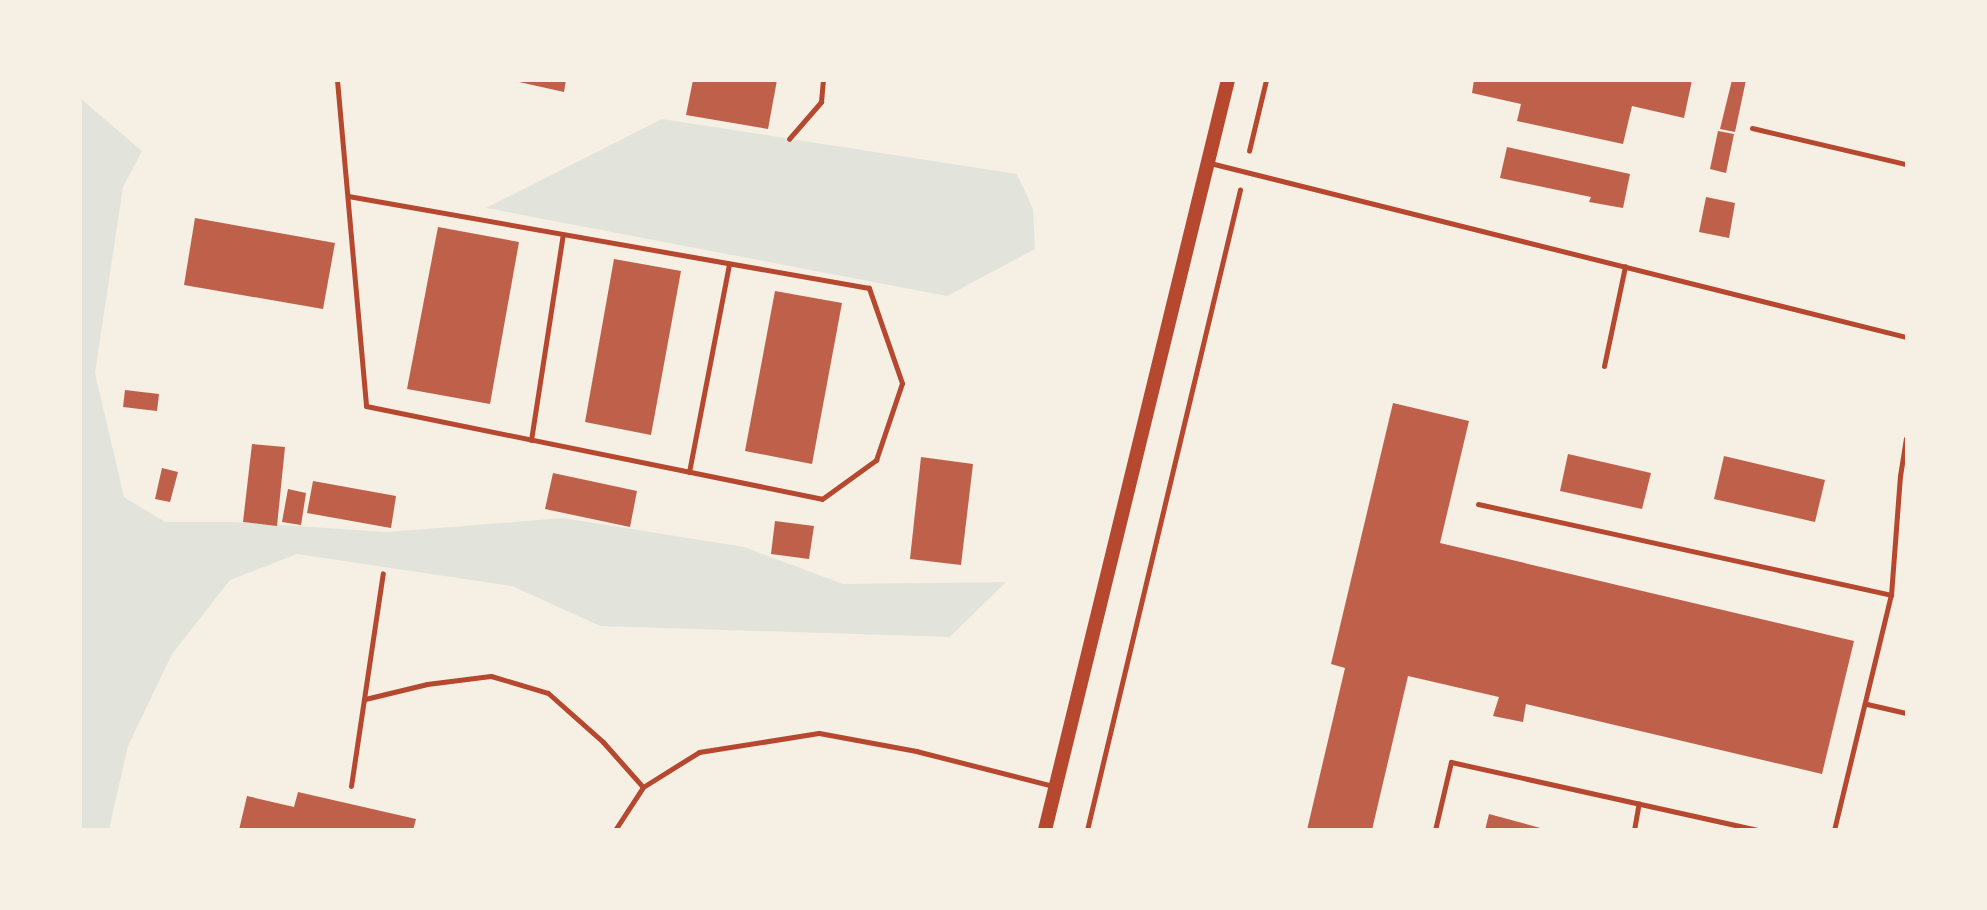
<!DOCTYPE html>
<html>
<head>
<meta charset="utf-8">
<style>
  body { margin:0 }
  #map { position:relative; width:1987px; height:910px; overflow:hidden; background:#f6efe4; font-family:Manrope,sans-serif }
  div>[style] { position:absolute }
  .green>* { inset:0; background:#e2e4dc }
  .building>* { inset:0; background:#bf614a }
  .path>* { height:4.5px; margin:-2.25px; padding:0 2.25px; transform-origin:2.25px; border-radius:2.25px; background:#b5482f }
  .service>* { height:5px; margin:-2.5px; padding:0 2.5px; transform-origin:2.5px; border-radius:2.5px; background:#b5482f }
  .secondary>* { height:14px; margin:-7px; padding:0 7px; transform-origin:7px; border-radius:7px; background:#b5482f }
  span { translate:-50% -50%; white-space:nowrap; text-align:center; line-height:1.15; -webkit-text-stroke:7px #f6efe4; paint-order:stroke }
  .frame { position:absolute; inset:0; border:82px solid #f6efe4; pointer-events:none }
</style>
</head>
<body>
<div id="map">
  <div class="green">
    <div style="clip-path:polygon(80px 98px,142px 151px,123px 187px,95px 373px,124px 497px,165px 522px,234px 522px,387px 532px,563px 518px,744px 547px,843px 584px,1006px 582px,950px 637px,600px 626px,512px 586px,297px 554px,230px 580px,172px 654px,128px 746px,109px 829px,81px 829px)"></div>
    <div style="clip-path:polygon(662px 119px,1017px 174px,1033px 209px,1035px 249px,947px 296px,486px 208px)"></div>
  </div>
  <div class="building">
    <div style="clip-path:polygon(510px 80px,566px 80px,564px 92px)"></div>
    <div style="clip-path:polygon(693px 80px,777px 80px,768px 129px,686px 115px)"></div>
    <div style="clip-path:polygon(1474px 80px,1692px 80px,1684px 118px,1632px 106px,1623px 144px,1517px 121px,1521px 104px,1472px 93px)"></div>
    <div style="clip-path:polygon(1732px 80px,1746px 80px,1735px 132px,1720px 129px)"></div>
    <div style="clip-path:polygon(1718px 131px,1734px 134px,1726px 173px,1710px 169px)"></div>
    <div style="clip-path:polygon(1507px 147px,1630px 174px,1623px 208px,1589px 202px,1591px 197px,1500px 178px)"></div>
    <div style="clip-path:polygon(1706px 197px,1735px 203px,1729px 238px,1699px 232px)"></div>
    <div style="clip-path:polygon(195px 218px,335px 243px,323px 309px,184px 285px)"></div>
    <div style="clip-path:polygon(438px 227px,519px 242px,490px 404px,407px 389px)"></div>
    <div style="clip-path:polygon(614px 259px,681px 271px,651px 435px,585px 422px)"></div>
    <div style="clip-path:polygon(775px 291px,842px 303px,812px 464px,745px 451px)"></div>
    <div style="clip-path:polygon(125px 390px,159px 394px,157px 411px,123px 407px)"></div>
    <div style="clip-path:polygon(1393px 403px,1469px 421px,1440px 543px,1854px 641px,1822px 774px,1526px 704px,1523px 722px,1493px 716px,1499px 697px,1408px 676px,1372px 830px,1307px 830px,1345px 668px,1331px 664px)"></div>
    <div style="clip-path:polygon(252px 444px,285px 447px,277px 526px,243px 522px)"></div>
    <div style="clip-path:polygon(1568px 454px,1651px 473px,1642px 509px,1560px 491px)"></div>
    <div style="clip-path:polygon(1724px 456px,1825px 480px,1815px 522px,1714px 499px)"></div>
    <div style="clip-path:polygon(921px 457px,973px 464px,961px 565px,910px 559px)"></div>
    <div style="clip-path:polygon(162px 468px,178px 472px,170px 502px,155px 499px)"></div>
    <div style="clip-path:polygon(553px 473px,637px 491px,630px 527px,545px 509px)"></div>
    <div style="clip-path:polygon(313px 481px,396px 496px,391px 528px,307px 513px)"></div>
    <div style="clip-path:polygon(288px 489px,306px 493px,301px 525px,282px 522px)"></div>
    <div style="clip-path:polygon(775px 521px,814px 526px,809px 559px,771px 554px)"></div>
    <div style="clip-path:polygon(298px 792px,416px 819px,413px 830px,239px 830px,247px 796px,294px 807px)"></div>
    <div style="clip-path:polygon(1489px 814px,1544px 829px,1544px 830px,1485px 830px)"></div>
  </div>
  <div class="path">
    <div style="left:789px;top:139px;width:49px;rotate:-49.1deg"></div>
    <div style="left:821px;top:102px;width:22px;rotate:-85deg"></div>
    <div style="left:1249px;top:151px;width:73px;rotate:-76.5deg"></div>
    <div style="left:1087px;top:830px;width:658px;rotate:-76.56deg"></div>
  </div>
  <div class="service">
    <div style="left:337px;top:80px;width:327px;rotate:84.9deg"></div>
    <div style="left:366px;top:406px;width:465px;rotate:11.5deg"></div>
    <div style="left:822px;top:499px;width:67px;rotate:-35.8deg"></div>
    <div style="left:876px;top:460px;width:81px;rotate:-71.3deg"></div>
    <div style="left:902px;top:383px;width:101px;rotate:-109.2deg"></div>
    <div style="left:869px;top:288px;width:529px;rotate:-169.99deg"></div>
    <div style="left:1752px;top:128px;width:158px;rotate:13.2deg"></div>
    <div style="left:1210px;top:163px;width:717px;rotate:14.04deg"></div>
    <div style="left:1604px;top:366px;width:102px;rotate:-78.1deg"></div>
    <div style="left:531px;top:440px;width:208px;rotate:-81.2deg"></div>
    <div style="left:689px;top:472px;width:212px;rotate:-79.1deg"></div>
    <div style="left:1478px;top:504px;width:423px;rotate:12.4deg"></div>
    <div style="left:365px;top:699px;width:64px;rotate:-13.6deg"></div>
    <div style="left:427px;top:684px;width:64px;rotate:-7.1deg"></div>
    <div style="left:491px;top:676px;width:59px;rotate:16.6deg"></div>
    <div style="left:548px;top:693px;width:74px;rotate:41.7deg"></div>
    <div style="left:603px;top:742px;width:60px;rotate:48.4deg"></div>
    <div style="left:1867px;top:704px;width:40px;rotate:13deg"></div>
    <div style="left:351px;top:786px;width:215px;rotate:-81.5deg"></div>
    <div style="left:615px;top:830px;width:51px;rotate:-56.9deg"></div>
    <div style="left:643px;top:787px;width:66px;rotate:-32deg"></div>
    <div style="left:699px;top:752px;width:121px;rotate:-9deg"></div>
    <div style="left:819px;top:733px;width:99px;rotate:10.5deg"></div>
    <div style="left:916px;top:751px;width:141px;rotate:14.3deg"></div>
    <div style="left:1435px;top:830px;width:70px;rotate:-76.8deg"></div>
    <div style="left:1451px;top:762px;width:314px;rotate:12.5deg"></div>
    <div style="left:1634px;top:830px;width:27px;rotate:-80deg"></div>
    <div style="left:1834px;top:830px;width:242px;rotate:-76.4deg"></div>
    <div style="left:1891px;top:595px;width:119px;rotate:-85.7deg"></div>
    <div style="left:1900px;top:476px;width:38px;rotate:-81deg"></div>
  </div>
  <div class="secondary">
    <div style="left:1045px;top:830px;width:772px;rotate:-76.29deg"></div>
  </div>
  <div class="frame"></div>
</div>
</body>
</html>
